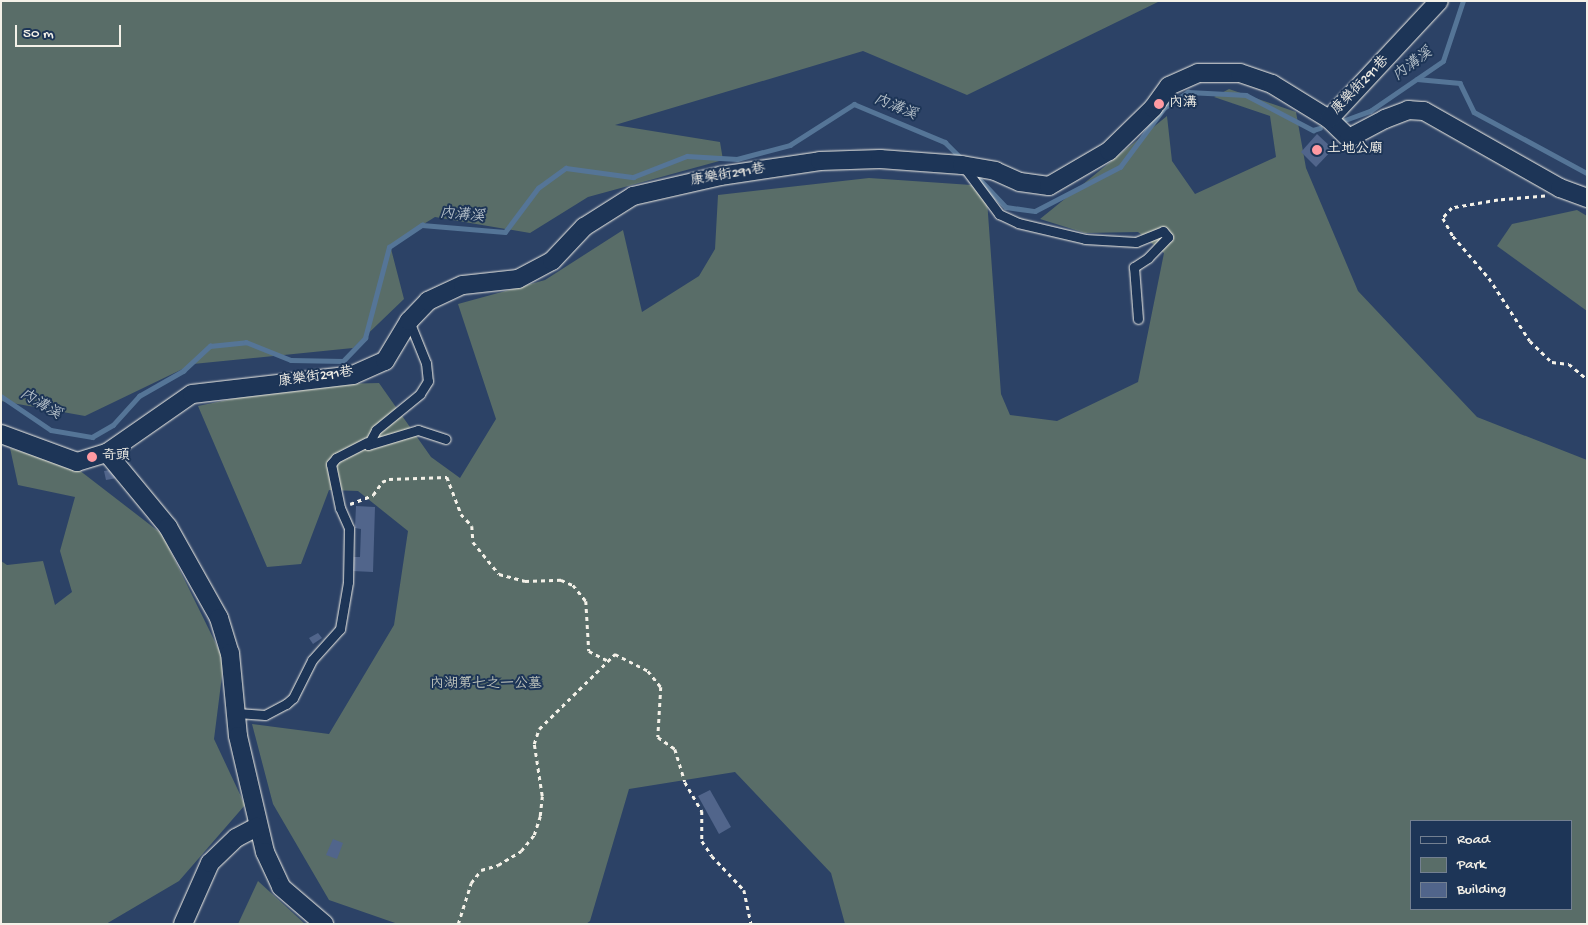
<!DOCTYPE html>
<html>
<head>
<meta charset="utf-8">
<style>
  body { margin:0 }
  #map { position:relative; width:1588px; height:925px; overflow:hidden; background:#2c4266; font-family:"Gochi Hand","LXGW WenKai TC",sans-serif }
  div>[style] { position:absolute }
  .green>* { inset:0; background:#596d68 }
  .stream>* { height:4.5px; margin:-2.25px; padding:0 2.25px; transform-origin:2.25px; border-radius:2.25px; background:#557597 }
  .building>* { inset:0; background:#51658b }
  .path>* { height:2.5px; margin-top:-1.25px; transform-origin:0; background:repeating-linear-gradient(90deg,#f4f1e8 0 4px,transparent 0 8px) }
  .roads { filter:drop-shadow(0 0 1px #f4f1e8) drop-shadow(0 0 1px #f4f1e8) }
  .service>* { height:9px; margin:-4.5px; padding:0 4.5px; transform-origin:4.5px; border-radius:4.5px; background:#1d3557 }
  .minor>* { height:18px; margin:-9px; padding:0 9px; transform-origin:9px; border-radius:9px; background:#1d3557 }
  .dots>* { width:14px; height:14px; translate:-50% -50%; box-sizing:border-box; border:2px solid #1d3557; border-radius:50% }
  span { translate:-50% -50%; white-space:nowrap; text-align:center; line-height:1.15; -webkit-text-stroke:4px #1d3557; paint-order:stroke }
  .street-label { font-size:14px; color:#f4f1e8 }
  .poi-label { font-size:14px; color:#f4f1e8 }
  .left { translate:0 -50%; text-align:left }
  .park-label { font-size:14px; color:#bec3bb }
  .water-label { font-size:15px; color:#b4bfc8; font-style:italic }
  .frame { position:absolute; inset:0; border:2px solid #f4f1e8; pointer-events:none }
  .legend { position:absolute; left:1410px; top:820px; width:162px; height:90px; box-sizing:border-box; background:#1d3557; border:1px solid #738091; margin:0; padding:6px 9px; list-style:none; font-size:15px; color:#f4f1e8 }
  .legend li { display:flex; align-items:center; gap:10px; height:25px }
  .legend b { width:25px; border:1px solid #738091 }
  .scale { position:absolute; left:15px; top:25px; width:106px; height:22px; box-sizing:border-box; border:2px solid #f4f1e8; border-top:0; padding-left:6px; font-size:15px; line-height:18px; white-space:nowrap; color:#f4f1e8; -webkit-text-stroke:4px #1d3557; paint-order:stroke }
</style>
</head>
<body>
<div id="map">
  <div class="green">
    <div style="clip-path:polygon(1px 1px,1160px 1px,967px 95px,863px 51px,615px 125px,720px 142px,723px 160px,588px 197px,530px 233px,435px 217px,390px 245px,404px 299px,353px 348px,193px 364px,85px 416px,1px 401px)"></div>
    <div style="clip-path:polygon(evenodd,1229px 89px,1296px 112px,1306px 168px,1358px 291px,1477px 417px,1587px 460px,1587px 924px,845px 924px,831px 873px,735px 772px,629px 789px,590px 921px,586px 924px,398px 924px,329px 900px,273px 804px,252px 724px,329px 734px,394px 625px,408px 531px,358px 491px,329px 490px,301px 564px,267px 567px,198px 406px,299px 385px,379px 383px,431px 457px,460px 478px,496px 419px,458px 304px,545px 280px,623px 230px,642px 312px,699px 276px,715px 249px,718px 195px,869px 178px,986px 186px,1001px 394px,1010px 415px,1057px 421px,1138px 382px,1164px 253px,1138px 232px,1085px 233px,1040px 219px,1167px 116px,1172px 161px,1195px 194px,1276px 157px,1270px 116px,1214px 97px,1229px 89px,1412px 821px,1572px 821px,1572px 909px,1412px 909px,1412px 821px)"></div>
    <div style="clip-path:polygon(1577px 210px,1587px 216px,1587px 311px,1497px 246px,1512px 224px)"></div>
    <div style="clip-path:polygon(10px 448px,79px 470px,162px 534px,224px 660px,214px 739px,245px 805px,179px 881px,106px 924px,1px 924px,1px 561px,7px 565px,43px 561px,55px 605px,72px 592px,60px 551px,75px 497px,18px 485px)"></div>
    <div style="clip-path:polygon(258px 881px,305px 924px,238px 924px)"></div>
  </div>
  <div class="stream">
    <div style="left:1417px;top:79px;width:43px;rotate:5.3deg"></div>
    <div style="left:1460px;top:83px;width:32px;rotate:64deg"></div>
    <div style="left:1474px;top:112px;width:128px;rotate:28.4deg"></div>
    <div style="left:1345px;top:120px;width:27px;rotate:-20deg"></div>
    <div style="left:1370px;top:111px;width:88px;rotate:-34.4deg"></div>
    <div style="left:1443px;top:61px;width:63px;rotate:-71.6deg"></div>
    <div style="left:973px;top:172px;width:48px;rotate:46.7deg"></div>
    <div style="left:1006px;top:207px;width:29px;rotate:8deg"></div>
    <div style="left:1035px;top:211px;width:96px;rotate:-27.4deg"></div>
    <div style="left:1120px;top:167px;width:74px;rotate:-53.3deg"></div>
    <div style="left:1164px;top:108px;width:29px;rotate:-34deg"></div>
    <div style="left:1188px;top:92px;width:58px;rotate:3deg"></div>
    <div style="left:1246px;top:95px;width:76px;rotate:27.6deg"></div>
    <div style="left:1313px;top:130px;width:7px;rotate:-16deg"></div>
    <div style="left:1px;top:396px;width:60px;rotate:34.2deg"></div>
    <div style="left:51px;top:430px;width:42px;rotate:9.7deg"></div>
    <div style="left:92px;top:437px;width:24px;rotate:-30deg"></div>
    <div style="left:113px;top:425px;width:39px;rotate:-48deg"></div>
    <div style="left:139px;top:396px;width:51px;rotate:-29.6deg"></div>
    <div style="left:183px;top:371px;width:37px;rotate:-43deg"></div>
    <div style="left:210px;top:346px;width:36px;rotate:-6deg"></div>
    <div style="left:246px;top:342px;width:48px;rotate:21.8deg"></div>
    <div style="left:291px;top:360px;width:52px;rotate:1.1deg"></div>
    <div style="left:343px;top:361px;width:32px;rotate:-46deg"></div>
    <div style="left:365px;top:338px;width:94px;rotate:-75.2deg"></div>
    <div style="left:389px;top:247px;width:40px;rotate:-34deg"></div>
    <div style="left:422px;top:225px;width:83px;rotate:4.8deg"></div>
    <div style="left:505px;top:232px;width:55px;rotate:-53.1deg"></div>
    <div style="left:538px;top:188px;width:34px;rotate:-36deg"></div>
    <div style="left:566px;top:168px;width:68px;rotate:7.7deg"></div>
    <div style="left:633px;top:177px;width:58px;rotate:-21.3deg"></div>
    <div style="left:687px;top:156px;width:50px;rotate:3.4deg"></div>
    <div style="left:737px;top:159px;width:55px;rotate:-14.8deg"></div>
    <div style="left:790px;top:145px;width:76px;rotate:-32.6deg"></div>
    <div style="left:854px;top:104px;width:99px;rotate:22.7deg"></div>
    <div style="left:945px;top:142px;width:24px;rotate:45deg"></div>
  </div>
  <div class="building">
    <div style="clip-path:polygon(1317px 134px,1333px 149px,1316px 167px,1301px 152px)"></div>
    <div style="clip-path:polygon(116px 469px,117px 478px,106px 480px,104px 471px)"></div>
    <div style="clip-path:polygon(356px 506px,375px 507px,373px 572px,352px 571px,352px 557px,360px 557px,361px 529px,355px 528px)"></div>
    <div style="clip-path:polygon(318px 633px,322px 638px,313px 644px,309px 638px)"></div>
    <div style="clip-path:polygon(710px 790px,731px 827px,719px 834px,698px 796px)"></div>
    <div style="clip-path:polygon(333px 839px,343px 843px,337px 859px,326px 855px)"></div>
  </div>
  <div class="path">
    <div style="left:1545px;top:196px;width:47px;rotate:175.1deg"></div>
    <div style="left:1498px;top:200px;width:47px;rotate:170.1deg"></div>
    <div style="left:1452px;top:208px;width:13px;rotate:132deg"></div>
    <div style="left:1443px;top:218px;width:21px;rotate:61deg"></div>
    <div style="left:1453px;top:236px;width:55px;rotate:49.4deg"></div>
    <div style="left:1489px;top:278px;width:75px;rotate:56.9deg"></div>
    <div style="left:1530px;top:341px;width:30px;rotate:44deg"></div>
    <div style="left:1552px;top:362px;width:17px;rotate:7deg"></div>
    <div style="left:1569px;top:364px;width:23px;rotate:40deg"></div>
    <div style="left:350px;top:504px;width:25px;rotate:-21deg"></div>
    <div style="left:373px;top:495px;width:16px;rotate:-55deg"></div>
    <div style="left:382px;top:482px;width:8px;rotate:-23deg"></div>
    <div style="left:389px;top:479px;width:58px;rotate:-2deg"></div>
    <div style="left:447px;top:477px;width:40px;rotate:69deg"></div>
    <div style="left:461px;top:514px;width:16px;rotate:47deg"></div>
    <div style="left:472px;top:526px;width:16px;rotate:86deg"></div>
    <div style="left:473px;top:542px;width:41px;rotate:50.9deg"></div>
    <div style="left:499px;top:574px;width:27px;rotate:15deg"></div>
    <div style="left:525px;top:581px;width:36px;rotate:-2deg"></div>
    <div style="left:561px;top:580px;width:13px;rotate:23deg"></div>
    <div style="left:573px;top:585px;width:21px;rotate:51deg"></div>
    <div style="left:586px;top:601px;width:50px;rotate:86.6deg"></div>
    <div style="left:589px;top:651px;width:20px;rotate:27deg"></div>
    <div style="left:458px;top:924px;width:43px;rotate:-72.4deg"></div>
    <div style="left:471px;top:883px;width:16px;rotate:-52deg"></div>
    <div style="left:481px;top:870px;width:18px;rotate:-16deg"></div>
    <div style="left:498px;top:865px;width:27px;rotate:-31deg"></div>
    <div style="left:521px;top:851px;width:21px;rotate:-51deg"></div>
    <div style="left:534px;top:835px;width:20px;rotate:-72deg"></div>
    <div style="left:540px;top:816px;width:20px;rotate:-84deg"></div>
    <div style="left:542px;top:796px;width:53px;rotate:-98.7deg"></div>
    <div style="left:534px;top:744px;width:16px;rotate:-72deg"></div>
    <div style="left:539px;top:729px;width:107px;rotate:-44.6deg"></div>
    <div style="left:615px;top:654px;width:37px;rotate:27deg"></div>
    <div style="left:648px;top:671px;width:21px;rotate:51deg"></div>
    <div style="left:661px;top:687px;width:50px;rotate:93.4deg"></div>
    <div style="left:658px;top:737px;width:21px;rotate:35deg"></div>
    <div style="left:675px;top:749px;width:34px;rotate:73deg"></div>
    <div style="left:685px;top:782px;width:34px;rotate:60deg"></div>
    <div style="left:702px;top:811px;width:30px;rotate:90deg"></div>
    <div style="left:702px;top:841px;width:18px;rotate:56deg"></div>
    <div style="left:712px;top:856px;width:47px;rotate:46.7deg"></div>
    <div style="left:744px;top:890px;width:35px;rotate:78deg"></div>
  </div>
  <div class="roads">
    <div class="service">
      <div style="left:964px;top:167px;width:59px;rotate:53.3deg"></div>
      <div style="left:999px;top:214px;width:21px;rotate:25deg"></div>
      <div style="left:1018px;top:223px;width:69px;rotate:13.4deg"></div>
      <div style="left:1085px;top:239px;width:51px;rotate:3.4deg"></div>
      <div style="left:1136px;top:242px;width:29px;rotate:-22deg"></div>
      <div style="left:1163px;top:231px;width:8px;rotate:50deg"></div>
      <div style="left:1168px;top:237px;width:29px;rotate:134deg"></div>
      <div style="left:1148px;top:258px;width:17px;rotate:147deg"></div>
      <div style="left:1134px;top:267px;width:52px;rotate:85.6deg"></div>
      <div style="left:409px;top:321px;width:45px;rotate:68deg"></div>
      <div style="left:426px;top:363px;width:18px;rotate:84deg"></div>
      <div style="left:428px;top:381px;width:15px;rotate:122deg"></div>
      <div style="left:420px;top:394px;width:57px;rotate:140.7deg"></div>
      <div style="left:376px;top:430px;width:17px;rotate:118deg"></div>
      <div style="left:368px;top:445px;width:52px;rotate:-16.7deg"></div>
      <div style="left:418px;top:430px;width:29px;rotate:18deg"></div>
      <div style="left:237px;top:713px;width:28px;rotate:4deg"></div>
      <div style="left:265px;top:715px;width:24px;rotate:-28deg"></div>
      <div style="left:286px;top:704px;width:9px;rotate:-41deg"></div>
      <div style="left:293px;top:698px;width:42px;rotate:-63.4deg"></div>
      <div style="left:312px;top:660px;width:42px;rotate:-47.9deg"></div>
      <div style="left:340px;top:629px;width:48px;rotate:-80.3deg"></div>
      <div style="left:348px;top:582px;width:54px;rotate:-88.9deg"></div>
      <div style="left:349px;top:528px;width:22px;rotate:-114deg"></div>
      <div style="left:340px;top:508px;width:45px;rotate:-101.6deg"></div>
      <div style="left:331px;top:464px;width:8px;rotate:-50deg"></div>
      <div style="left:336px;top:458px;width:35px;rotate:-27deg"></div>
    </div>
    <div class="minor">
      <div style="left:1329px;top:119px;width:28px;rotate:44deg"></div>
      <div style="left:1349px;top:138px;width:41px;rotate:-27.8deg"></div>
      <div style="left:1385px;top:119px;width:25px;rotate:-21deg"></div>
      <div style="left:1408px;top:110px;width:16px;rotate:4deg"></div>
      <div style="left:1424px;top:111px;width:156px;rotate:29.5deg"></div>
      <div style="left:1560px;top:188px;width:29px;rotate:20deg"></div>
      <div style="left:1px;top:434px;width:81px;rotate:20.2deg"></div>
      <div style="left:77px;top:462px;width:31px;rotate:-17deg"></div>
      <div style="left:107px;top:453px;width:103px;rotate:-34.8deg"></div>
      <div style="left:192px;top:394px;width:162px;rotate:-6.7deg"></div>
      <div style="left:353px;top:375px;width:35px;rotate:-24deg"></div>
      <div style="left:385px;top:361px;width:47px;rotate:-59deg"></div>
      <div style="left:409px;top:321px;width:28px;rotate:-46deg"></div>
      <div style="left:428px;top:301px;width:38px;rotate:-25deg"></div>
      <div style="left:463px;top:285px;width:55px;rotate:-6.2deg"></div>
      <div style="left:518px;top:279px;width:38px;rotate:-28deg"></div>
      <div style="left:552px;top:261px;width:47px;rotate:-46.7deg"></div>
      <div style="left:584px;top:227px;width:58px;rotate:-32.3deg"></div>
      <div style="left:633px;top:196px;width:89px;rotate:-12.9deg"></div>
      <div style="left:720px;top:176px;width:101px;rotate:-8.5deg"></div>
      <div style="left:820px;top:161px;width:60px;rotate:-1.9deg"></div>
      <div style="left:880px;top:159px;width:82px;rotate:4.2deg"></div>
      <div style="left:962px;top:165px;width:34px;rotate:10deg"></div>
      <div style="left:995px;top:171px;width:27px;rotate:24deg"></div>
      <div style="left:1020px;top:182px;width:29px;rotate:8deg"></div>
      <div style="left:1049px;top:186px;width:69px;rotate:-30.3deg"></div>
      <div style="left:1109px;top:151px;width:62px;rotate:-44.3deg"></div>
      <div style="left:1153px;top:108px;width:27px;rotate:-54deg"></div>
      <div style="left:1169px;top:86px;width:32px;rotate:-24deg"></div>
      <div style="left:1198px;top:73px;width:42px"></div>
      <div style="left:1240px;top:73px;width:34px;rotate:19deg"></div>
      <div style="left:1272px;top:84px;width:67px;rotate:31.6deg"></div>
      <div style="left:1329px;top:119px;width:161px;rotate:-47deg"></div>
      <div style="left:107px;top:453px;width:96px;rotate:50.5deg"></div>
      <div style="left:168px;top:527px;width:104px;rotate:60.7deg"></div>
      <div style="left:219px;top:618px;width:37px;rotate:73deg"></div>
      <div style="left:230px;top:653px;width:83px;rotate:84.5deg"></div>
      <div style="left:238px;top:736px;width:119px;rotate:76.9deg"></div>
      <div style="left:265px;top:852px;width:38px;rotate:65deg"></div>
      <div style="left:281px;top:887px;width:57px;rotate:40.7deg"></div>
      <div style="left:183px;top:924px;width:67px;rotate:-66.1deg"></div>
      <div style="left:210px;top:863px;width:36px;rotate:-44deg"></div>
      <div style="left:236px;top:838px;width:24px;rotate:-28deg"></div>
    </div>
  </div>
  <div class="dots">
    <div style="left:1159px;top:104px;background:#ff9aa2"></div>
    <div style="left:1317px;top:150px;background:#ff9aa2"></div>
    <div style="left:92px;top:457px;background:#ff9aa2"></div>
  </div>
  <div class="street-label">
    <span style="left:1361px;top:86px;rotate:-46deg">康樂街291巷</span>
    <span style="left:728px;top:176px;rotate:-10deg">康樂街291巷</span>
    <span style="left:316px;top:378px;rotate:-8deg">康樂街291巷</span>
  </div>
  <div class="poi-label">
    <span class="left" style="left:1169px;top:104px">內溝</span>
    <span class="left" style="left:1327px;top:150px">土地公廟</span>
    <span class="left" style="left:102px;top:457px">奇頭</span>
  </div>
  <div class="park-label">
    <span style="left:486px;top:685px">內湖第七之一公墓</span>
  </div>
  <div class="water-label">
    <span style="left:1413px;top:65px;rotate:-37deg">內溝溪</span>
    <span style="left:895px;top:108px;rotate:23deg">內溝溪</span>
    <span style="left:462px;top:216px;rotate:5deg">內溝溪</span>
    <span style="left:40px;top:405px;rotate:31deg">內溝溪</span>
  </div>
  <div class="frame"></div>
  <ul class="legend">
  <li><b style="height:6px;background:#1d3557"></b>Road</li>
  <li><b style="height:14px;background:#596d68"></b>Park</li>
  <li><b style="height:14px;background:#51658b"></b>Building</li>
  </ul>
  <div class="scale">50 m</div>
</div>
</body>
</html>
